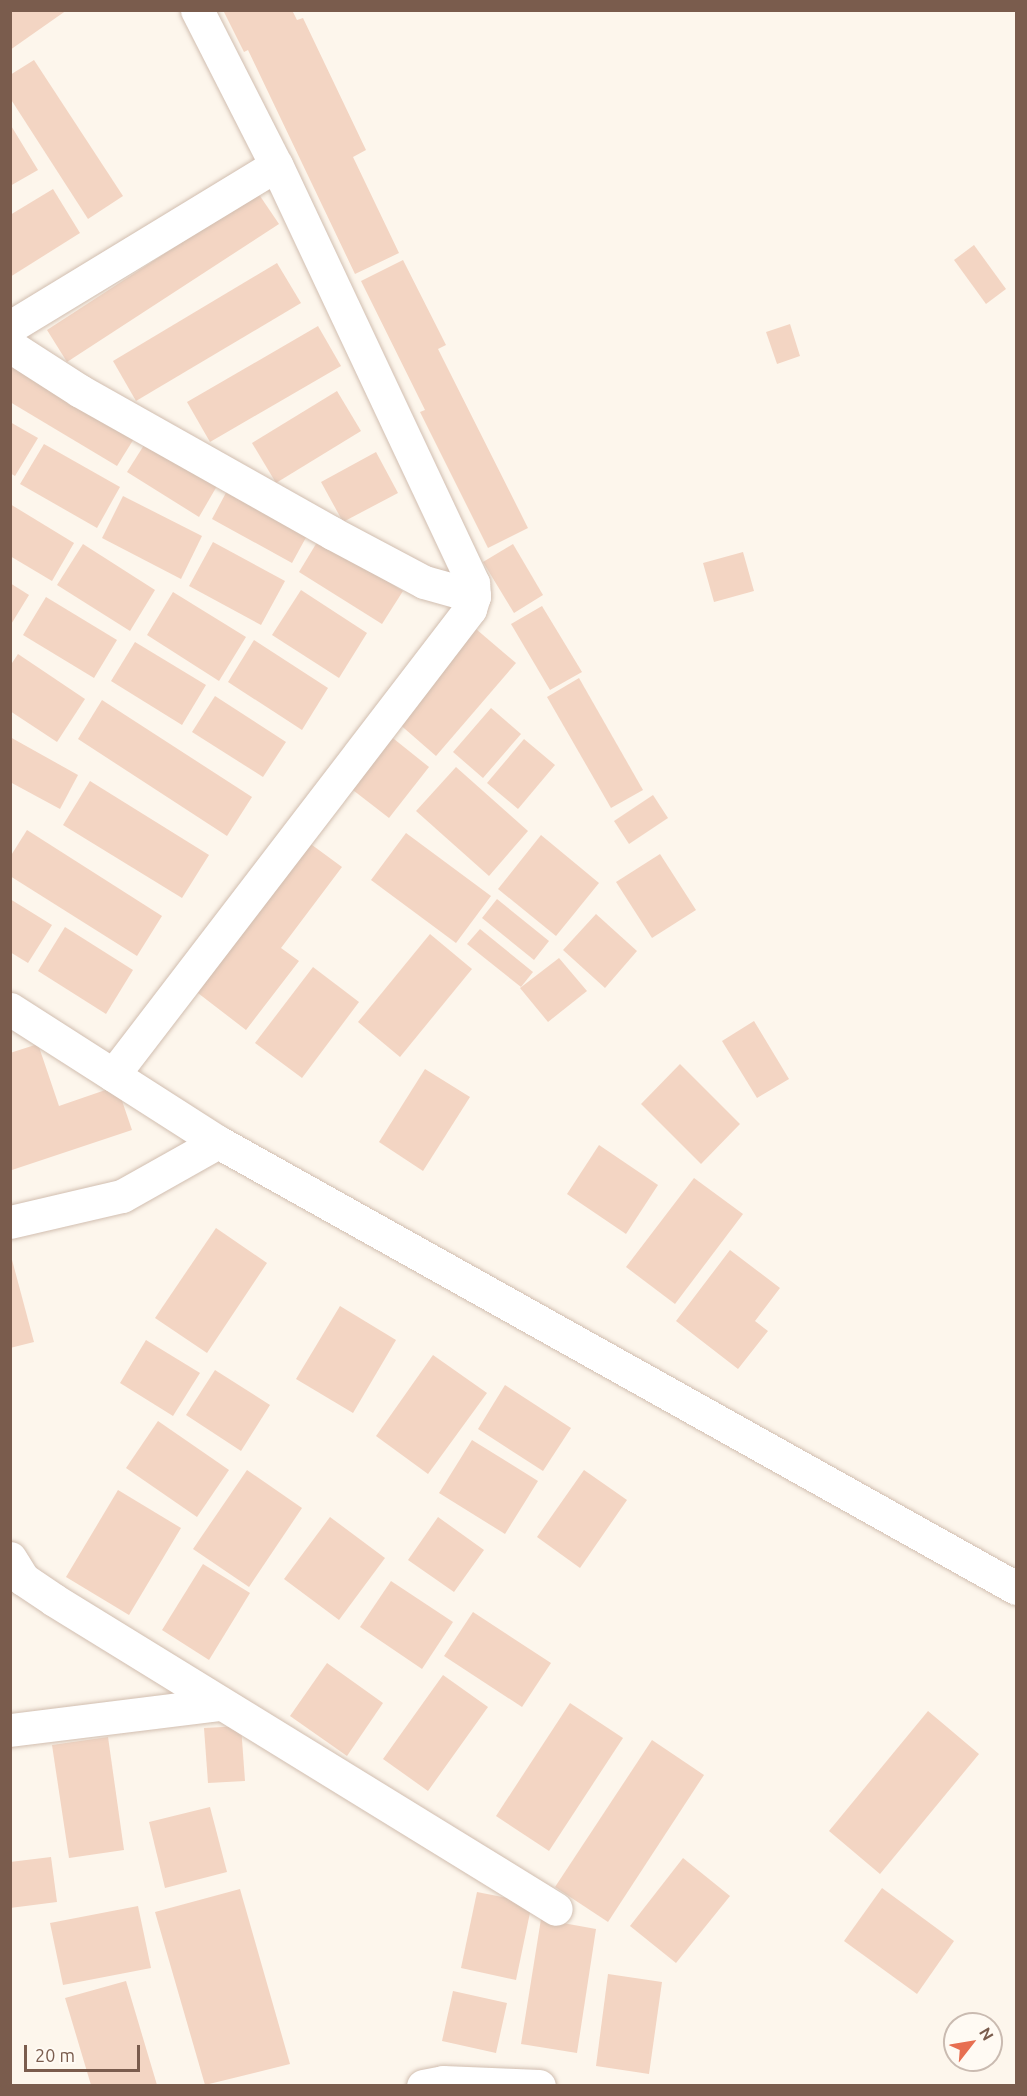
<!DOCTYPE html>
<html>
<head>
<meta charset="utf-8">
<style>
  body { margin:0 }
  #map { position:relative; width:1027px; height:2096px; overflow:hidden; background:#fdf6ec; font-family:Ubuntu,sans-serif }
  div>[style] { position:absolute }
  .building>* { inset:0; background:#f3d5c3 }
  .roads { filter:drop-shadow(0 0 2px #d1beb0) drop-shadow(0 0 2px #d1beb0) }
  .street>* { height:33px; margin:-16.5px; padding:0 16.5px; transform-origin:16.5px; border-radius:16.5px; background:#fff }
  .secondary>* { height:33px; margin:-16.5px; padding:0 16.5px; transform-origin:16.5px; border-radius:16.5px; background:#fff }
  span { translate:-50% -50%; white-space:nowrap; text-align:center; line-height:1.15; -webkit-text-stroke:4.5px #fffaf3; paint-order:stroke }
  .frame { position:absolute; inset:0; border:12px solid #7a5c4d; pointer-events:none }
  .north { position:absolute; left:943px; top:2012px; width:60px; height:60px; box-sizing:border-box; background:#fffaf3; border:2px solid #cabbb1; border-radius:50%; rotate:59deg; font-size:16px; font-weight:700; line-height:24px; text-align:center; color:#7a5c4d }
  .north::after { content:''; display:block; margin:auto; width:21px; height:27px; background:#e76f51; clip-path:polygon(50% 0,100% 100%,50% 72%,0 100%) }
  .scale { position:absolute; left:24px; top:2045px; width:116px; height:27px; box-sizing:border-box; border:3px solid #7a5c4d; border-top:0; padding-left:8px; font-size:18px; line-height:21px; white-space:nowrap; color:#7a5c4d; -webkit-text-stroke:4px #fffaf3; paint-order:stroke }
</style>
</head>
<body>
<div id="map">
  <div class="building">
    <div style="clip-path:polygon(10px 10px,67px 10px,10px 50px)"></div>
    <div style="clip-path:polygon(223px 10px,292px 10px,297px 20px,303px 18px,366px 150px,353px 157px,399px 253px,355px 274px,248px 50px,244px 52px)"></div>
    <div style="clip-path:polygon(34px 60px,123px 196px,88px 219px,10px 98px,10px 75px)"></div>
    <div style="clip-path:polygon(10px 124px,38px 170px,10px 186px)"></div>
    <div style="clip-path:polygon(53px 189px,80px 233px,10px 277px,10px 215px)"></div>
    <div style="clip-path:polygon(258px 193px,279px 224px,67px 362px,47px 330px)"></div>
    <div style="clip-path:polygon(974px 245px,1006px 289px,986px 304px,954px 260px)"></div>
    <div style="clip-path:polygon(403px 260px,446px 345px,438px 349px,528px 528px,488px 548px,420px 412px,425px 410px,361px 281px)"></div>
    <div style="clip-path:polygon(277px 263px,301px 303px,136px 401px,113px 361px)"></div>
    <div style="clip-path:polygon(790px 324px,800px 356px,777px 364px,766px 332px)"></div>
    <div style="clip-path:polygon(318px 326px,341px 366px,210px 442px,187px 402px)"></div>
    <div style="clip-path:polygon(10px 362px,135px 437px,117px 466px,10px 402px)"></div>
    <div style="clip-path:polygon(337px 391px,361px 431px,276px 483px,252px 443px)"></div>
    <div style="clip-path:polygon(10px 422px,38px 438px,15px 476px,10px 473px)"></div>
    <div style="clip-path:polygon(146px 442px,217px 486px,199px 517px,127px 472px)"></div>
    <div style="clip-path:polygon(44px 444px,120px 487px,97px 528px,20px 484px)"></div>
    <div style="clip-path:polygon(376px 452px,398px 493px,343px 522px,321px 482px)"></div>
    <div style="clip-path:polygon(228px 489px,309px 532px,292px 563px,212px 519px)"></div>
    <div style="clip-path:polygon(123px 496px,202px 536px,181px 579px,102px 538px)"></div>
    <div style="clip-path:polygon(10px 504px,74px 543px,52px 581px,10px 556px)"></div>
    <div style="clip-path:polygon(319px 539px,403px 591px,382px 624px,299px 572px)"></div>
    <div style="clip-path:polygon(213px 542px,285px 581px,261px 625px,189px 586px)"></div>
    <div style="clip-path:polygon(83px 544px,155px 590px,130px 631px,57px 585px)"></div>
    <div style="clip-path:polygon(513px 544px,543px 595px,514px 613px,483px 562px)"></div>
    <div style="clip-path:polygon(743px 552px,754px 591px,714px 602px,703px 563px)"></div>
    <div style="clip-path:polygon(10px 583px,29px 595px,10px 626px)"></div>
    <div style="clip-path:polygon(301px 590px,367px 633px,339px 678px,272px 635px)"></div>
    <div style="clip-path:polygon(173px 592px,246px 637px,219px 681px,147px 635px)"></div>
    <div style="clip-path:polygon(46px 597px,117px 640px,94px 678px,23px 635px)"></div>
    <div style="clip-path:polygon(542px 606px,582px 672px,550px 690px,511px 624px)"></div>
    <div style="clip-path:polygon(476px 629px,516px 663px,436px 756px,397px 722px)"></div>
    <div style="clip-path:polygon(254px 640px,328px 688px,302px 730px,228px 682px)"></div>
    <div style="clip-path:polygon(135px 642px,206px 685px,182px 725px,111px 681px)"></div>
    <div style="clip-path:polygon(18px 654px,85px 699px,57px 742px,10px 711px,10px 666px)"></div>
    <div style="clip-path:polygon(579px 678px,643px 790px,611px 808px,547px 697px)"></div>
    <div style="clip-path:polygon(215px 696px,286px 742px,263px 777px,192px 732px)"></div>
    <div style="clip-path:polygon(102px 700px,252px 797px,227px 836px,78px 739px)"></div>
    <div style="clip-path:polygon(491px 708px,521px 734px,483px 778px,453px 752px)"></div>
    <div style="clip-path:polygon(389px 735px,429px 767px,389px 818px,349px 787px)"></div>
    <div style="clip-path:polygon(10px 737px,78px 775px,60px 809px,10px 782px)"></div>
    <div style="clip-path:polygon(524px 739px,555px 765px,518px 809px,487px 783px)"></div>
    <div style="clip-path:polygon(456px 767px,528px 831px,489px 876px,416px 811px)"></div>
    <div style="clip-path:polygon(90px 781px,209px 855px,182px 898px,63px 825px)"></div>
    <div style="clip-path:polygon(653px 795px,668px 818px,629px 844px,614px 821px)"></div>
    <div style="clip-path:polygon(27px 830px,162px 916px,137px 956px,10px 876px,10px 857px)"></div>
    <div style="clip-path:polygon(406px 833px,491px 896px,456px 943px,371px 880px)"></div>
    <div style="clip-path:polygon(541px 835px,599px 883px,556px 936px,498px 889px)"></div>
    <div style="clip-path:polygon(308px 842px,342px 867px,281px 948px,299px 961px,246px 1030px,194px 990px)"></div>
    <div style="clip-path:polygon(660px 854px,696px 910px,652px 938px,616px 882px)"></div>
    <div style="clip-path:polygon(10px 899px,52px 925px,28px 963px,10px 952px)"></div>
    <div style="clip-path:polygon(497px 899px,549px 941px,534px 960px,482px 918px)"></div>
    <div style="clip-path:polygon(596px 914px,637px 951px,605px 988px,563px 950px)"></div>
    <div style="clip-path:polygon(65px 927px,133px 970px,106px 1014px,38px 971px)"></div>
    <div style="clip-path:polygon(480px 929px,533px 972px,521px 987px,467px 944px)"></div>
    <div style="clip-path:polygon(430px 934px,472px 969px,400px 1057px,358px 1022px)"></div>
    <div style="clip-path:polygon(559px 958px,587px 991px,548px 1022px,520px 988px)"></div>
    <div style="clip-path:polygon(313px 967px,359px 1002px,302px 1078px,255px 1043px)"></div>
    <div style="clip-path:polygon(754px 1021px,789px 1079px,757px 1098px,722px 1041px)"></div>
    <div style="clip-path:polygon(38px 1044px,59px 1106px,117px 1086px,132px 1130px,12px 1170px,10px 1053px)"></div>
    <div style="clip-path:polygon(680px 1064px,740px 1124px,701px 1164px,641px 1104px)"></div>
    <div style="clip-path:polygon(425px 1069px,470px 1097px,423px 1171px,379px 1142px)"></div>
    <div style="clip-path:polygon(599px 1145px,658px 1185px,626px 1234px,567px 1194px)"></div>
    <div style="clip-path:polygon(694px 1178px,743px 1214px,675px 1304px,626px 1267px)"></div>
    <div style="clip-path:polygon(216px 1228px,267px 1263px,207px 1353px,155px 1318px)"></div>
    <div style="clip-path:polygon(730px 1250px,780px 1288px,755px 1321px,768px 1331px,738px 1369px,676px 1321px)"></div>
    <div style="clip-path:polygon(11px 1256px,34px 1342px,10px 1348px,10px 1257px)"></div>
    <div style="clip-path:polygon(340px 1306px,396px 1340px,353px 1413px,296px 1379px)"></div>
    <div style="clip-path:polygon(146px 1340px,200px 1373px,173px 1416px,120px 1383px)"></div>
    <div style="clip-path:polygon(433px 1355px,487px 1393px,428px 1474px,376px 1436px)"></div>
    <div style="clip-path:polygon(215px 1370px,270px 1405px,241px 1451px,186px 1415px)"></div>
    <div style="clip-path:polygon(505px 1385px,571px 1428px,543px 1471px,478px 1429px)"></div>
    <div style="clip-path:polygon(158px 1421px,229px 1470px,197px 1517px,126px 1468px)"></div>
    <div style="clip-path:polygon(472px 1440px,538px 1481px,505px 1534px,439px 1493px)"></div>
    <div style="clip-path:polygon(247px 1470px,302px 1508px,249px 1587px,193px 1549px)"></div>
    <div style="clip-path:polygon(584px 1470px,627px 1500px,580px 1568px,537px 1537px)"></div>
    <div style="clip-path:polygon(118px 1490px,181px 1528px,129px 1615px,66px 1577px)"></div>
    <div style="clip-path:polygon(330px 1517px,385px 1558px,339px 1620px,284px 1579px)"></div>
    <div style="clip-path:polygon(438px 1517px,484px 1550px,454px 1592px,408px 1560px)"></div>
    <div style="clip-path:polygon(203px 1564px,250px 1593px,209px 1660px,162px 1630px)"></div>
    <div style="clip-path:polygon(391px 1581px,453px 1622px,422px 1669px,360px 1627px)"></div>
    <div style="clip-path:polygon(473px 1612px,551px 1663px,522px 1707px,444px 1656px)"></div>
    <div style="clip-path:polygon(327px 1663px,383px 1703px,347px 1756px,290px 1716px)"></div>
    <div style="clip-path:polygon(443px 1675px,488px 1707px,428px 1791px,383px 1759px)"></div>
    <div style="clip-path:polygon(570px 1703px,623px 1738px,549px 1851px,496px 1816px)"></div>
    <div style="clip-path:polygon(928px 1711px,979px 1754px,880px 1874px,829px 1831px)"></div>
    <div style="clip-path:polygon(241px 1726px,245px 1781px,208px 1783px,204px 1728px)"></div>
    <div style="clip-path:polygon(108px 1737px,124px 1850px,69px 1858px,52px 1745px)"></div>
    <div style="clip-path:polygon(652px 1740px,704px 1775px,608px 1922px,555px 1887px)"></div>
    <div style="clip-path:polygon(210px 1807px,227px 1872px,165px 1888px,149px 1822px)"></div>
    <div style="clip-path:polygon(51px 1857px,57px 1902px,10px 1908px,10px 1862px)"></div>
    <div style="clip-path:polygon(683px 1858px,730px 1896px,676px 1963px,630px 1926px)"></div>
    <div style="clip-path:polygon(882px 1888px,954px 1941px,917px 1994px,844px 1941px)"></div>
    <div style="clip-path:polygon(240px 1889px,290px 2064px,205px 2085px,155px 1912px)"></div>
    <div style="clip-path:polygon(477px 1892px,532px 1903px,516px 1980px,461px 1968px)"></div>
    <div style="clip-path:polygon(138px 1906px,151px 1968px,63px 1985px,50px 1923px)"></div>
    <div style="clip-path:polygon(541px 1919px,596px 1929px,577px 2053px,521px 2044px)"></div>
    <div style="clip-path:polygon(608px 1974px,662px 1982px,649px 2074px,596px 2066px)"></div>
    <div style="clip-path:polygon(126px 1981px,157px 2085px,91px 2085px,65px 1998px)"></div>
    <div style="clip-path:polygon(453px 1991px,507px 2003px,496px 2053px,442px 2041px)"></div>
  </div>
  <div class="roads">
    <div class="street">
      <div style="left:10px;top:327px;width:311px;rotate:-31.3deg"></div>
      <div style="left:10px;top:346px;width:83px;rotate:32.7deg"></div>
      <div style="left:80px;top:391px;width:289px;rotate:29.4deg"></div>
      <div style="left:332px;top:533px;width:104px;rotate:28deg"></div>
      <div style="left:424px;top:582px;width:52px;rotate:15.6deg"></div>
      <div style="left:113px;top:1075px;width:587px;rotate:-52.54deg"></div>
      <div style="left:470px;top:609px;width:14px;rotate:-73deg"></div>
      <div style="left:474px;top:596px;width:13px;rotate:-94deg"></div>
      <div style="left:473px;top:583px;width:462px;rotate:-115.2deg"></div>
      <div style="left:276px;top:165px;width:174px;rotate:-117deg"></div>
      <div style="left:10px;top:1222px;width:115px;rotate:-13.1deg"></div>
      <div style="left:122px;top:1196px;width:110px;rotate:-29.4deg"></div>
      <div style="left:10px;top:1558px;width:25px;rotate:58deg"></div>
      <div style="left:23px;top:1579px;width:37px;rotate:34deg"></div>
      <div style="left:54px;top:1600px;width:589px;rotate:31.61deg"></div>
      <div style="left:10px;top:1730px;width:212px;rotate:-7.1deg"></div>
      <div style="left:423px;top:2086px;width:20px;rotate:-11deg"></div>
      <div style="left:443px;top:2082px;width:96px;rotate:2.4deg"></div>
    </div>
    <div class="secondary">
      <div style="left:10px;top:1009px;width:247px;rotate:32.6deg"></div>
      <div style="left:218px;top:1142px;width:914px;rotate:29.2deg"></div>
    </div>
  </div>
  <div class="frame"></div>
  <div class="north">N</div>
  <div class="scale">20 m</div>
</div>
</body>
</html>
